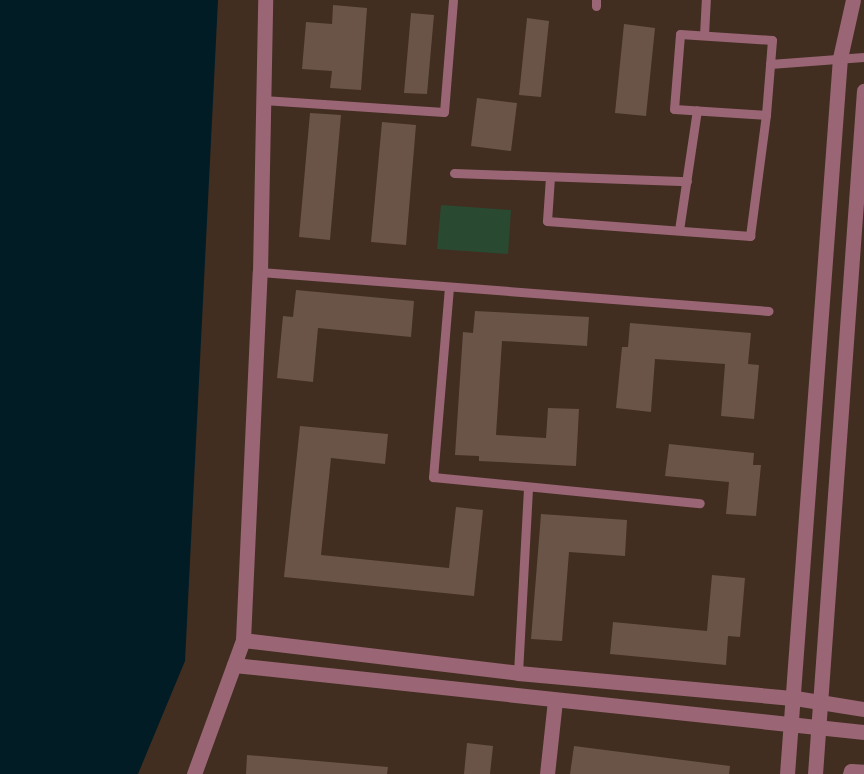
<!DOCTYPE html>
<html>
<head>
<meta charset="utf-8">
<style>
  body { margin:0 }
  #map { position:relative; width:864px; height:774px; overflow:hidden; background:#412e21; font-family:"Golos Text",sans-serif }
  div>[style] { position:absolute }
  .green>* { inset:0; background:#294a31 }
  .water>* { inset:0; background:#011c25 }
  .building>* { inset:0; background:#695447 }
  .service>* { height:9px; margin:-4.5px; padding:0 4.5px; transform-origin:4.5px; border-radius:4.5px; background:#9a6675 }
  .minor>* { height:15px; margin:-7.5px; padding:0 7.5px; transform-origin:7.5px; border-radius:7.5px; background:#9a6675 }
  .tertiary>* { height:15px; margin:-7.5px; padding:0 7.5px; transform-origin:7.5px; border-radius:7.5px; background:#9a6675 }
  span { translate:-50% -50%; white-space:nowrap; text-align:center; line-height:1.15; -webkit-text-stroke:5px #211813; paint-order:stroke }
</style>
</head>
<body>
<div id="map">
  <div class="green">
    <div style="clip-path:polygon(441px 205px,511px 210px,508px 254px,437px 249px)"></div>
  </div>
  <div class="water">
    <div style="clip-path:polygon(0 0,218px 0,185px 661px,138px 774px,0 774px)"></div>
  </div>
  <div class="building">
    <div style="clip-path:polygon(333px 5px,367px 8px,361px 90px,330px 88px,332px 71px,302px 69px,306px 22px,332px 24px)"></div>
    <div style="clip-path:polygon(411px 13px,434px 15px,427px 94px,404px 93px)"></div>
    <div style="clip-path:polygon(527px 18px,549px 21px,541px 97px,519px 95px)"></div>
    <div style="clip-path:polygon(624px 24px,655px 28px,646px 116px,615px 113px)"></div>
    <div style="clip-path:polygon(477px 98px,517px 103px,511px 151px,471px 146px)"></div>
    <div style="clip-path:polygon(310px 113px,341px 115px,330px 240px,299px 237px)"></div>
    <div style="clip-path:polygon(382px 122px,416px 125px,406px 245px,371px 242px)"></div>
    <div style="clip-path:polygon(296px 290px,414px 301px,411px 337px,318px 328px,313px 382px,277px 378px,283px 316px,293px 317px)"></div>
    <div style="clip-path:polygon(475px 311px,589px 317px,587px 346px,502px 341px,496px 435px,546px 438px,548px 408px,579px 409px,576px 466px,479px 461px,479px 456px,455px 455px,463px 332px,473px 333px)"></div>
    <div style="clip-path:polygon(630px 323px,751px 333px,748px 364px,759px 365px,754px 419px,721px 416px,725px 364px,655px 359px,651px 412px,616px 408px,622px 347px,628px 347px)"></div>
    <div style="clip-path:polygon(300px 426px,388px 434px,385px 464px,331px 458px,321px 555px,449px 568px,456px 507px,483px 510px,474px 596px,284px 577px)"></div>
    <div style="clip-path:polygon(669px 444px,754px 453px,753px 465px,761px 465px,756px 516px,726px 514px,729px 482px,665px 476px)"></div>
    <div style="clip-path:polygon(541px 514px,627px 520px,625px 556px,569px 552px,562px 641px,531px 639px)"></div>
    <div style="clip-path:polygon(712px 575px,745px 578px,740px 637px,728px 636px,726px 665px,610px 654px,613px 622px,707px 631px)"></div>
    <div style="clip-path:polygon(467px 743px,493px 746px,490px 774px,464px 774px)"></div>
    <div style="clip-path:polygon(574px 746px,730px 766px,729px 774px,570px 774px)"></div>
    <div style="clip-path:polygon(247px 755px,388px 767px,387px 774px,246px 774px)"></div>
  </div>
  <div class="service">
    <div style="left:596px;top:6px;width:6px;rotate:-90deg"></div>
    <div style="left:680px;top:34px;width:92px;rotate:3.7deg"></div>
    <div style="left:772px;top:40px;width:75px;rotate:94.6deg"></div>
    <div style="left:766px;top:115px;width:92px;rotate:-176.3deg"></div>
    <div style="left:674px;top:109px;width:75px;rotate:-85.4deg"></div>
    <div style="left:704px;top:35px;width:35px;rotate:-87deg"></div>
    <div style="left:770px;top:64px;width:94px;rotate:-4.3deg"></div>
    <div style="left:263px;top:100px;width:181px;rotate:3.8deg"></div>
    <div style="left:444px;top:112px;width:112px;rotate:-85.4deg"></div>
    <div style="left:454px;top:173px;width:233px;rotate:2deg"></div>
    <div style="left:550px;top:177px;width:44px;rotate:93.9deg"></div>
    <div style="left:547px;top:221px;width:204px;rotate:4.2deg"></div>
    <div style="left:750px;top:236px;width:122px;rotate:-82.5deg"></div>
    <div style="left:679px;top:230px;width:121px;rotate:-81.5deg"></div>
    <div style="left:260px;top:272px;width:510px;rotate:4.38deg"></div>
    <div style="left:449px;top:287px;width:191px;rotate:94.8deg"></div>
    <div style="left:433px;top:477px;width:268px;rotate:5.6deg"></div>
    <div style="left:518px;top:673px;width:186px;rotate:-86.9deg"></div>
  </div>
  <div class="minor">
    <div style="left:194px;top:774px;width:143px;rotate:-69.9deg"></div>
    <div style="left:243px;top:640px;width:368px;rotate:-87.4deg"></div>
    <div style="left:260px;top:272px;width:272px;rotate:-88.9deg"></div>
    <div style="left:547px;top:774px;width:74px;rotate:-83.8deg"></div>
    <div style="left:850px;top:774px;width:3px;rotate:-72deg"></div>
    <div style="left:851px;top:771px;width:13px;rotate:4deg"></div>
  </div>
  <div class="tertiary">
    <div style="left:243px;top:640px;width:277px;rotate:6.8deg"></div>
    <div style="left:518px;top:673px;width:278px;rotate:5.2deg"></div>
    <div style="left:795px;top:698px;width:70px;rotate:9.1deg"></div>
    <div style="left:234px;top:665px;width:634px;rotate:6.07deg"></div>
    <div style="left:787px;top:774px;width:718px;rotate:-85.77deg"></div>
    <div style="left:840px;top:58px;width:59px;rotate:-77.4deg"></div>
    <div style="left:815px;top:774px;width:685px;rotate:-85.9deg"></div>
  </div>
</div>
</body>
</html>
